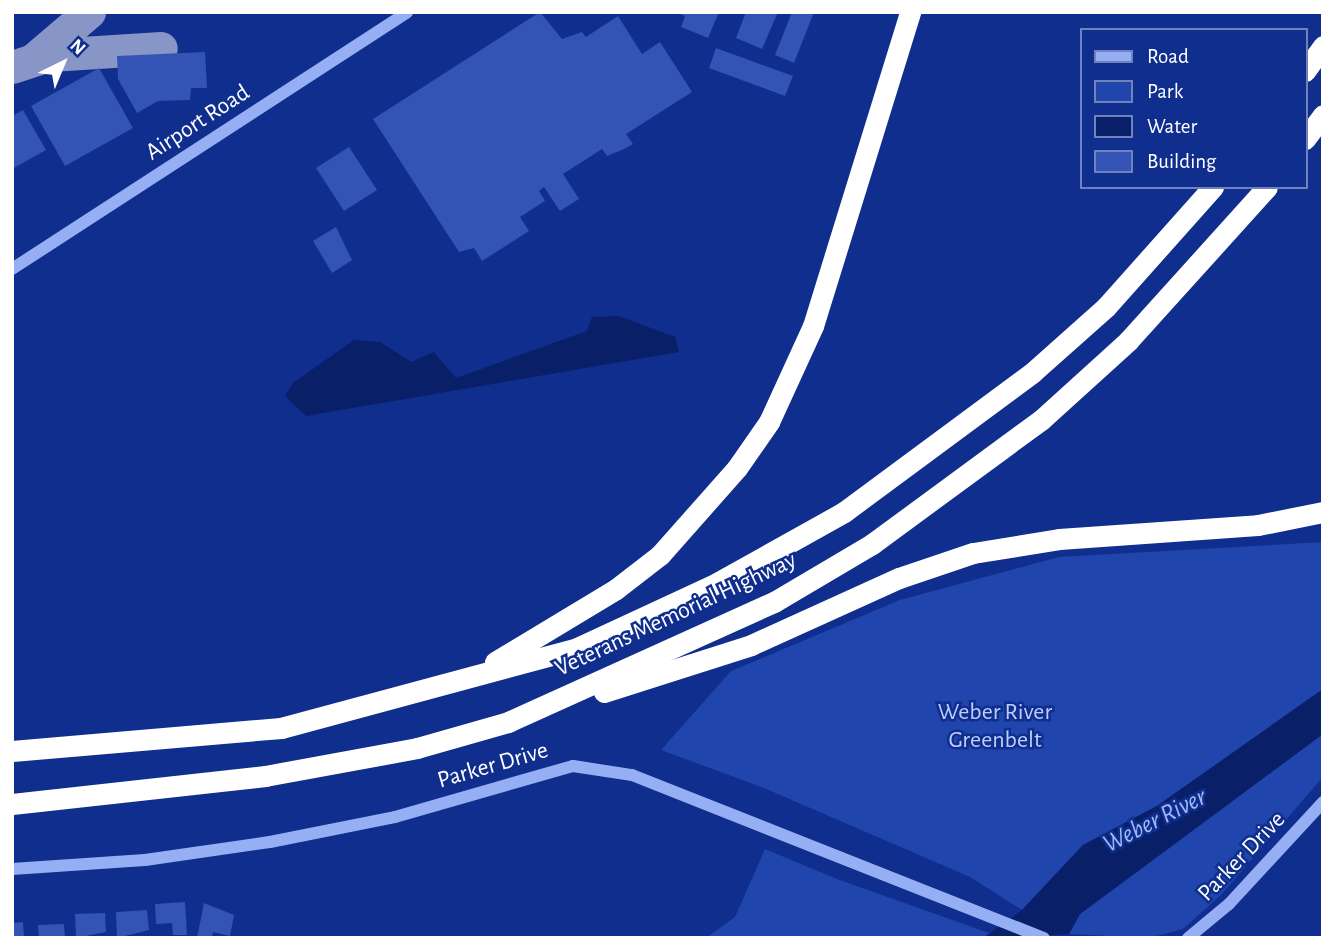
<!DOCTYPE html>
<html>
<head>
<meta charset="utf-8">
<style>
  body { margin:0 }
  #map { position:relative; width:1335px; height:950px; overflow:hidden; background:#0f2e8d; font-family:"Alegreya Sans",sans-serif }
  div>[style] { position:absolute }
  .green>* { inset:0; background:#2045ac }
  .water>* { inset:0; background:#091f68 }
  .taxiway>* { height:33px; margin:-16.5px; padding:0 16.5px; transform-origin:16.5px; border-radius:16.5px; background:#8796c6 }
  .building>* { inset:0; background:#3354b5 }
  .minor>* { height:12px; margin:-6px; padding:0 6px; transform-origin:6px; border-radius:6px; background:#96aef3 }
  .highway>* { height:21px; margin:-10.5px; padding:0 10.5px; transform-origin:10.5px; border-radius:10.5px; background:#fff }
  span { translate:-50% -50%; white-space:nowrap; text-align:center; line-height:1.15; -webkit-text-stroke:5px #0f2e8d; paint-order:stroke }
  .street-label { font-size:24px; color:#fff }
  .park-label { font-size:24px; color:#bdcefe }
  .water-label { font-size:26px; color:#a2b9fa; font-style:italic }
  .frame { position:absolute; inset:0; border:14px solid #fff; pointer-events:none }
  .legend { position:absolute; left:1080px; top:28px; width:228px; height:161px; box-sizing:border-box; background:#0f2e8d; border:2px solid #6f82bb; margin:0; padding:9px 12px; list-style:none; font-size:21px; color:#fff }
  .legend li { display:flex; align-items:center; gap:14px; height:35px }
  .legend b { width:35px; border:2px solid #6f82bb }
  .north { position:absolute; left:28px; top:28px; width:70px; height:70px; -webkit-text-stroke:5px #0f2e8d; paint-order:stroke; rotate:43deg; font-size:19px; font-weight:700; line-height:28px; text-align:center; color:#fff }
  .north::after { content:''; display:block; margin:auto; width:24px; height:32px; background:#fff; clip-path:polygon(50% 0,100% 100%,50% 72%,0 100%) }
</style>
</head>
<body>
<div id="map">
  <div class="green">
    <div style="clip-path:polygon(1323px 542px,1323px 689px,1157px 806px,1083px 845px,1022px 910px,970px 877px,764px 788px,661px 750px,731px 671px,900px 600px,1059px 557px)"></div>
    <div style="clip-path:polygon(1323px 734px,1323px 777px,1221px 895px,1183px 929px,1149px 938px,1069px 934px,1080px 914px)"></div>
    <div style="clip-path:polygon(765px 849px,837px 879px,989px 933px,984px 938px,706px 938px,735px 917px)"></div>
  </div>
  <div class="water">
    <div style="clip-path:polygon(619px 316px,675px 337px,679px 352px,306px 416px,285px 396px,293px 383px,354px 340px,380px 342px,411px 362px,434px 352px,456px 378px,587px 331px,592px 317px)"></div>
    <div style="clip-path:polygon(1323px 689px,1323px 734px,1080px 914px,1069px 934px,984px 938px,1022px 910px,1083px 845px,1157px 806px)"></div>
  </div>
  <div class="taxiway">
    <div style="left:35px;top:58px;width:71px;rotate:-40.4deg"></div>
    <div style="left:12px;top:67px;width:40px;rotate:-18deg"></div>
    <div style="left:50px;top:55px;width:111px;rotate:-3.6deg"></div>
  </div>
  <div class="building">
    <div style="clip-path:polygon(540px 12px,562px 39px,582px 32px,586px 37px,618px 16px,642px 54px,660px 42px,692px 92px,626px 134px,633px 144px,624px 149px,607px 156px,602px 149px,563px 174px,579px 199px,560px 211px,544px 187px,539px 191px,545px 201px,520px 217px,529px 231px,482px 261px,474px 248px,459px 252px,373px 119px)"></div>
    <div style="clip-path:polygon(675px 12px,719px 12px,708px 38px,681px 27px,685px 16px)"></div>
    <div style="clip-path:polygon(746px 12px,778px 12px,762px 49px,736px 38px)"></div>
    <div style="clip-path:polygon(792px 12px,814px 12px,794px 63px,775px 55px)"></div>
    <div style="clip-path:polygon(716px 48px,793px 76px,785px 96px,709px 68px)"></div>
    <div style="clip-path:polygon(205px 52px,207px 88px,191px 88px,190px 100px,158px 101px,137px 113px,118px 79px,117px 56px)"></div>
    <div style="clip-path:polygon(99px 68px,133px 128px,65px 166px,31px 106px)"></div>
    <div style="clip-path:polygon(23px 110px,46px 150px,12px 169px,12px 116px)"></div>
    <div style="clip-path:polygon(349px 147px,377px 190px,344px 211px,316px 168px)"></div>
    <div style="clip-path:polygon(336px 227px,352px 260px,332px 273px,313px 241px)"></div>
    <div style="clip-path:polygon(185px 902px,187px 935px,173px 935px,172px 923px,156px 924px,155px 904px)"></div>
    <div style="clip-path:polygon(204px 903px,234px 915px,230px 936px,213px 932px,212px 938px,197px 938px)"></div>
    <div style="clip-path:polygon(147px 910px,149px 930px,117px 938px,116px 912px)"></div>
    <div style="clip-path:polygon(105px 913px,106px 932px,76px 938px,75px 914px)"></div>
    <div style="clip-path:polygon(23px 922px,24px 938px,12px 938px,12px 923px)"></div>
    <div style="clip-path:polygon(64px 924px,65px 938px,39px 938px,38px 925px)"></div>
  </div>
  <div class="minor">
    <div style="left:12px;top:269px;width:471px;rotate:-33deg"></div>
    <div style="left:12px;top:869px;width:133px;rotate:-3.9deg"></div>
    <div style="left:145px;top:860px;width:126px;rotate:-8.2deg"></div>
    <div style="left:270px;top:842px;width:127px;rotate:-11.3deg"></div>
    <div style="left:395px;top:817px;width:185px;rotate:-16deg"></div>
    <div style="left:573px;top:766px;width:60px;rotate:8.7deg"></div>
    <div style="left:632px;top:775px;width:443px;rotate:21.6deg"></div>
    <div style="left:1188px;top:938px;width:53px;rotate:-39.7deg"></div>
    <div style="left:1229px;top:904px;width:139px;rotate:-47.3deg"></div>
  </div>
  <div class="highway">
    <div style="left:1305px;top:71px;width:31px;rotate:-54deg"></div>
    <div style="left:1305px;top:139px;width:30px;rotate:-53deg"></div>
    <div style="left:495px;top:662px;width:141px;rotate:-31.1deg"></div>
    <div style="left:616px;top:589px;width:56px;rotate:-37.7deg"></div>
    <div style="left:660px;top:555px;width:116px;rotate:-48.5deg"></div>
    <div style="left:737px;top:468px;width:56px;rotate:-55.2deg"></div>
    <div style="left:769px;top:422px;width:106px;rotate:-65.4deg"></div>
    <div style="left:813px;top:326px;width:329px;rotate:-72.8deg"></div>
    <div style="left:604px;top:692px;width:154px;rotate:-17.7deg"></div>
    <div style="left:751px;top:645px;width:162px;rotate:-24.4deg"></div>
    <div style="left:899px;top:578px;width:78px;rotate:-18.7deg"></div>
    <div style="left:973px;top:553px;width:87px;rotate:-9.2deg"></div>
    <div style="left:1059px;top:539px;width:199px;rotate:-4deg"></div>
    <div style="left:1258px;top:525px;width:66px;rotate:-11.3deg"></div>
    <div style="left:12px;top:751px;width:270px;rotate:-4.9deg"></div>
    <div style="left:281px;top:728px;width:307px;rotate:-15.1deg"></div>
    <div style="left:577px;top:648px;width:154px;rotate:-24.9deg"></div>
    <div style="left:717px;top:583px;width:145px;rotate:-29.2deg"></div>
    <div style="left:844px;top:512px;width:235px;rotate:-36.5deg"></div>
    <div style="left:1033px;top:372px;width:98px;rotate:-41.7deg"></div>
    <div style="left:1106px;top:307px;width:161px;rotate:-48.3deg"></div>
    <div style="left:12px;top:804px;width:255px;rotate:-6.3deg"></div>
    <div style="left:265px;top:776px;width:155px;rotate:-10.4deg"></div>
    <div style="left:417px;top:748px;width:95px;rotate:-15.9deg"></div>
    <div style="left:508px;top:722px;width:292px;rotate:-24.3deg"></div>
    <div style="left:774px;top:602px;width:114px;rotate:-30.6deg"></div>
    <div style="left:872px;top:544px;width:210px;rotate:-36.3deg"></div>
    <div style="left:1041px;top:420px;width:118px;rotate:-42.2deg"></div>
    <div style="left:1128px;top:341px;width:207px;rotate:-47.9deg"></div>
  </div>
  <div class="street-label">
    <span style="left:198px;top:123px;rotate:-33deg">Airport Road</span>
    <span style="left:676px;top:615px;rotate:-25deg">Veterans Memorial Highway</span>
    <span style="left:493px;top:766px;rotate:-16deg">Parker Drive</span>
    <span style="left:1242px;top:857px;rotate:-46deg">Parker Drive</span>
  </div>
  <div class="park-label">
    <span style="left:995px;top:727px">Weber River<br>Greenbelt</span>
  </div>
  <div class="water-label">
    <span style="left:1155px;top:821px;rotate:-27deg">Weber River</span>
  </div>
  <div class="frame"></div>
  <ul class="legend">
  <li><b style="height:9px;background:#96aef3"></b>Road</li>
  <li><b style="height:19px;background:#2045ac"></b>Park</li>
  <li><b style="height:19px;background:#091f68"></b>Water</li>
  <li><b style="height:19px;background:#3354b5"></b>Building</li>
  </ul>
  <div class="north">N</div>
</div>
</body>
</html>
